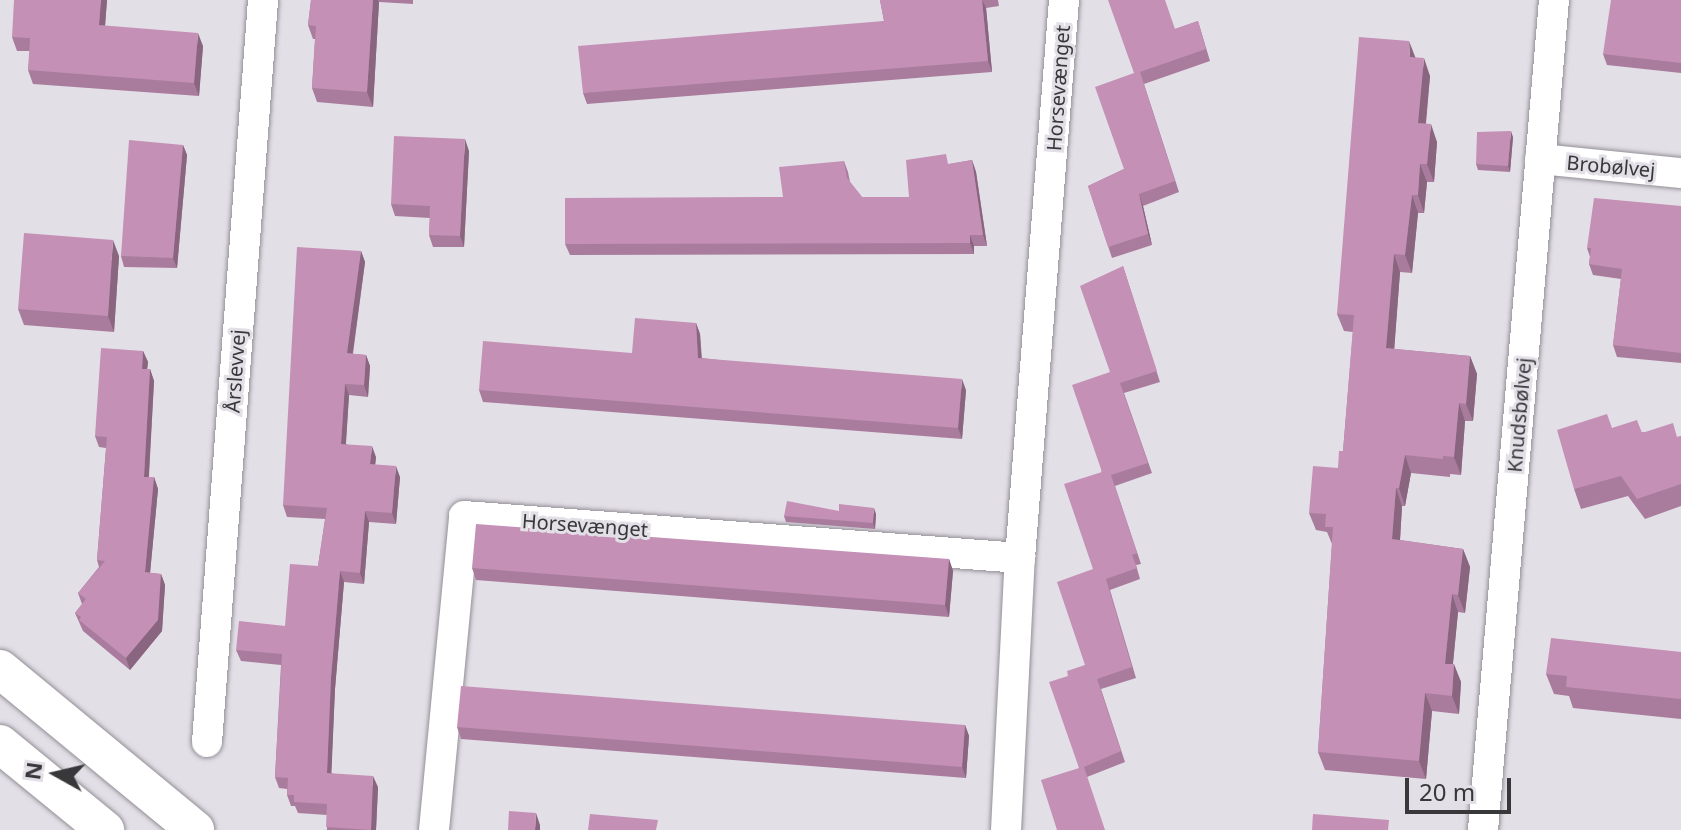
<!DOCTYPE html>
<html>
<head>
<meta charset="utf-8">
<style>
  body { margin:0 }
  #map { position:relative; width:1681px; height:830px; overflow:hidden; background:#e3dfe7; font-family:"Noto Sans",sans-serif }
  div>[style] { position:absolute }
  .roads { filter:drop-shadow(0 0 2px #938f96) drop-shadow(0 0 2px #938f96) }
  .minor>* { height:30px; margin:-15px; padding:0 15px; transform-origin:15px; border-radius:15px; background:#fff }
  .tertiary>* { height:38px; margin:-19px; padding:0 19px; transform-origin:19px; border-radius:19px; background:#fff }
  .wall>* { inset:0; background:#a97c9d }
  .shaded-wall>* { inset:0; background:#89657f }
  .building>* { inset:0; background:#c490b6 }
  span { translate:-50% -50%; white-space:nowrap; text-align:center; line-height:1.15; -webkit-text-stroke:6px #e3dfe7; paint-order:stroke }
  .street-label { font-size:20px; color:#38373a }
  .north { position:absolute; left:16px; top:734px; width:80px; height:80px; -webkit-text-stroke:6px #e3dfe7; paint-order:stroke; rotate:278deg; font-size:22px; font-weight:700; line-height:32px; text-align:center; color:#38373a }
  .north::after { content:''; display:block; margin:auto; width:28px; height:36px; background:#38373a; clip-path:polygon(50% 0,100% 100%,50% 72%,0 100%) }
  .scale { position:absolute; left:1405px; top:778px; width:106px; height:36px; box-sizing:border-box; border:4px solid #38373a; border-top:0; padding-left:10px; font-size:24px; line-height:28px; white-space:nowrap; color:#38373a; -webkit-text-stroke:6px #e3dfe7; paint-order:stroke }
</style>
</head>
<body>
<div id="map">
  <div class="roads">
    <div class="minor">
      <div style="left:1540px;top:159px;width:142px;rotate:5.7deg"></div>
      <div style="left:207px;top:742px;width:744px;rotate:-85.68deg"></div>
      <div style="left:434px;top:830px;width:315px;rotate:-84.5deg"></div>
      <div style="left:464px;top:516px;width:558px;rotate:4.32deg"></div>
      <div style="left:1006px;top:830px;width:272px;rotate:-87.1deg"></div>
      <div style="left:1020px;top:558px;width:560px;rotate:-85.49deg"></div>
      <div style="left:1483px;top:830px;width:833px;rotate:-85.11deg"></div>
    </div>
    <div class="tertiary">
      <div style="left:0;top:669px;width:253px;rotate:39.5deg"></div>
      <div style="left:0;top:744px;width:136px;rotate:39.3deg"></div>
    </div>
  </div>
  <div class="wall">
    <div style="clip-path:polygon(107px 0,105px 26px,203px 46px,199px 96px,33px 84px,28px 70px,30px 51px,17px 51px,12px 37px)"></div>
    <div style="clip-path:polygon(311px 0,413px 0,413px 4px,379px 2px,373px 107px,317px 102px,312px 88px,315px 39px,313px 39px,308px 25px)"></div>
    <div style="clip-path:polygon(880px 0,998px 0,999px 6px,986px 8px,992px 72px,587px 104px,583px 93px,884px 21px)"></div>
    <div style="clip-path:polygon(1681px 0,1681px 73px,1607px 65px,1603px 54px)"></div>
    <div style="clip-path:polygon(1198px 21px,1210px 61px,1144px 84px,1179px 192px,1143px 206px,1152px 245px,1112px 258px,1088px 186px,1124px 169px,1134px 73px,1175px 29px)"></div>
    <div style="clip-path:polygon(1415px 58px,1430px 76px,1426px 124px,1437px 142px,1434px 182px,1427px 182px,1424px 213px,1418px 213px,1412px 273px,1400px 272px,1394px 349px,1470px 356px,1477px 374px,1473px 421px,1465px 421px,1461px 475px,1450px 474px,1450px 477px,1411px 473px,1405px 506px,1402px 506px,1400px 540px,1463px 549px,1470px 567px,1465px 613px,1458px 612px,1453px 664px,1461px 682px,1459px 714px,1432px 711px,1426px 779px,1325px 770px,1318px 752px,1332px 544px,1327px 532px,1316px 530px,1309px 513px,1338px 468px,1343px 451px,1353px 332px,1344px 331px,1337px 314px)"></div>
    <div style="clip-path:polygon(1513px 137px,1510px 172px,1478px 170px,1476px 164px)"></div>
    <div style="clip-path:polygon(183px 145px,187px 155px,177px 268px,124px 267px,121px 256px)"></div>
    <div style="clip-path:polygon(469px 151px,464px 247px,433px 247px,429px 235px,430px 218px,395px 216px,391px 204px)"></div>
    <div style="clip-path:polygon(972px 160px,976px 172px,987px 246px,974px 246px,974px 254px,570px 255px,565px 244px,783px 197px,844px 161px,848px 172px,850px 182px,862px 197px,909px 197px,950px 164px)"></div>
    <div style="clip-path:polygon(1681px 206px,1681px 363px,1617px 357px,1613px 345px,1621px 279px,1593px 275px,1589px 264px,1590px 257px,1587px 248px)"></div>
    <div style="clip-path:polygon(361px 251px,365px 262px,353px 354px,366px 355px,370px 366px,368px 397px,349px 395px,346px 444px,376px 457px,375px 465px,400px 477px,396px 524px,369px 522px,364px 584px,344px 582px,335px 689px,331px 773px,378px 787px,376px 830px,327px 830px,327px 815px,298px 813px,295px 806px,291px 806px,287px 795px,287px 789px,279px 788px,275px 777px,281px 665px,241px 661px,236px 650px,285px 626px,318px 566px,325px 519px,287px 517px,283px 505px)"></div>
    <div style="clip-path:polygon(119px 256px,114px 332px,24px 325px,18px 309px)"></div>
    <div style="clip-path:polygon(1123px 266px,1160px 382px,1124px 393px,1152px 473px,1115px 486px,1141px 564px,1136px 565px,1140px 579px,1110px 590px,1136px 678px,1101px 689px,1125px 762px,1087px 777px,1079px 768px,1068px 676px,1085px 665px,1110px 372px)"></div>
    <div style="clip-path:polygon(696px 323px,700px 334px,702px 358px,966px 390px,962px 439px,483px 402px,479px 390px,632px 353px)"></div>
    <div style="clip-path:polygon(143px 351px,148px 362px,147px 369px,150px 369px,154px 381px,149px 477px,154px 477px,158px 489px,150px 573px,161px 574px,165px 585px,162px 631px,130px 670px,83px 631px,75px 613px,82px 604px,78px 593px,99px 567px,97px 560px,106px 448px,99px 447px,95px 436px)"></div>
    <div style="clip-path:polygon(1612px 428px,1678px 437px,1681px 436px,1681px 506px,1645px 519px,1628px 496px,1581px 509px,1574px 489px)"></div>
    <div style="clip-path:polygon(839px 511px,876px 514px,875px 529px,786px 522px,784px 516px)"></div>
    <div style="clip-path:polygon(949px 559px,953px 571px,949px 617px,476px 580px,472px 568px)"></div>
    <div style="clip-path:polygon(1681px 652px,1681px 719px,1573px 708px,1569px 696px,1554px 694px,1546px 674px)"></div>
    <div style="clip-path:polygon(965px 725px,969px 736px,966px 778px,461px 739px,457px 727px)"></div>
  </div>
  <div class="shaded-wall">
    <div style="clip-path:polygon(101px 0,107px 0,104px 39px,99px 25px)"></div>
    <div style="clip-path:polygon(373px 0,378px 0,379px 2px,373px 107px,367px 92px)"></div>
    <div style="clip-path:polygon(982px 0,986px 8px,992px 72px,988px 61px)"></div>
    <div style="clip-path:polygon(198px 33px,203px 46px,199px 96px,194px 83px)"></div>
    <div style="clip-path:polygon(1409px 41px,1416px 59px,1410px 57px)"></div>
    <div style="clip-path:polygon(1424px 58px,1430px 76px,1424px 141px,1418px 123px)"></div>
    <div style="clip-path:polygon(1431px 124px,1437px 142px,1434px 182px,1427px 164px)"></div>
    <div style="clip-path:polygon(1511px 131px,1513px 137px,1510px 172px,1508px 166px)"></div>
    <div style="clip-path:polygon(465px 139px,469px 151px,464px 247px,460px 236px)"></div>
    <div style="clip-path:polygon(183px 145px,187px 155px,177px 268px,173px 258px)"></div>
    <div style="clip-path:polygon(972px 160px,976px 172px,987px 246px,983px 235px)"></div>
    <div style="clip-path:polygon(1420px 164px,1427px 182px,1424px 213px,1418px 195px)"></div>
    <div style="clip-path:polygon(1139px 194px,1143px 206px,1152px 245px,1148px 234px)"></div>
    <div style="clip-path:polygon(1412px 195px,1418px 213px,1412px 273px,1405px 255px)"></div>
    <div style="clip-path:polygon(970px 235px,974px 246px,974px 254px,970px 243px)"></div>
    <div style="clip-path:polygon(113px 240px,119px 256px,114px 332px,108px 316px)"></div>
    <div style="clip-path:polygon(361px 251px,365px 262px,351px 365px,347px 353px)"></div>
    <div style="clip-path:polygon(1394px 254px,1400px 272px,1393px 366px,1386px 348px)"></div>
    <div style="clip-path:polygon(696px 323px,700px 334px,702px 370px,698px 358px)"></div>
    <div style="clip-path:polygon(143px 351px,148px 362px,146px 380px,142px 369px)"></div>
    <div style="clip-path:polygon(366px 355px,370px 366px,368px 397px,364px 385px)"></div>
    <div style="clip-path:polygon(1470px 356px,1477px 374px,1473px 421px,1466px 404px)"></div>
    <div style="clip-path:polygon(150px 369px,154px 381px,148px 488px,144px 477px)"></div>
    <div style="clip-path:polygon(962px 379px,966px 390px,962px 439px,958px 428px)"></div>
    <div style="clip-path:polygon(345px 384px,349px 395px,345px 455px,341px 444px)"></div>
    <div style="clip-path:polygon(1459px 403px,1465px 421px,1461px 475px,1454px 457px)"></div>
    <div style="clip-path:polygon(372px 446px,376px 457px,374px 476px,370px 464px)"></div>
    <div style="clip-path:polygon(1405px 455px,1411px 473px,1405px 506px,1399px 488px)"></div>
    <div style="clip-path:polygon(396px 466px,400px 477px,396px 524px,392px 513px)"></div>
    <div style="clip-path:polygon(154px 477px,158px 489px,149px 584px,145px 572px)"></div>
    <div style="clip-path:polygon(1396px 488px,1402px 506px,1399px 557px,1392px 539px)"></div>
    <div style="clip-path:polygon(874px 508px,876px 514px,875px 529px,873px 523px)"></div>
    <div style="clip-path:polygon(365px 511px,369px 522px,364px 584px,360px 573px)"></div>
    <div style="clip-path:polygon(1463px 549px,1470px 567px,1465px 613px,1458px 595px)"></div>
    <div style="clip-path:polygon(949px 559px,953px 571px,949px 617px,945px 605px)"></div>
    <div style="clip-path:polygon(340px 571px,344px 582px,335px 689px,331px 784px,327px 773px,331px 678px)"></div>
    <div style="clip-path:polygon(161px 574px,165px 585px,162px 631px,130px 670px,126px 658px)"></div>
    <div style="clip-path:polygon(1452px 594px,1458px 612px,1451px 682px,1445px 664px)"></div>
    <div style="clip-path:polygon(1454px 664px,1461px 682px,1459px 714px,1452px 696px)"></div>
    <div style="clip-path:polygon(1425px 693px,1432px 711px,1426px 779px,1419px 761px)"></div>
    <div style="clip-path:polygon(965px 725px,969px 736px,966px 778px,962px 767px)"></div>
    <div style="clip-path:polygon(373px 776px,378px 787px,376px 830px,371px 830px)"></div>
    <div style="clip-path:polygon(536px 813px,540px 825px,540px 830px,535px 830px)"></div>
  </div>
  <div class="building">
    <div style="clip-path:polygon(14px 0,101px 0,99px 25px,198px 33px,194px 83px,28px 70px,30px 38px,12px 37px)"></div>
    <div style="clip-path:polygon(311px 0,373px 0,367px 92px,312px 88px,316px 26px,308px 25px)"></div>
    <div style="clip-path:polygon(880px 0,982px 0,988px 61px,583px 93px,578px 46px,884px 21px)"></div>
    <div style="clip-path:polygon(1108px 0,1165px 0,1175px 29px,1198px 21px,1206px 49px,1140px 72px,1175px 181px,1139px 194px,1148px 234px,1108px 247px,1088px 186px,1124px 169px,1095px 87px,1134px 73px)"></div>
    <div style="clip-path:polygon(1611px 0,1681px 0,1681px 63px,1603px 54px)"></div>
    <div style="clip-path:polygon(1359px 37px,1409px 41px,1410px 57px,1424px 58px,1418px 123px,1431px 124px,1427px 164px,1420px 164px,1418px 195px,1412px 195px,1405px 255px,1394px 254px,1386px 348px,1470px 356px,1466px 404px,1459px 403px,1454px 457px,1443px 456px,1443px 459px,1405px 455px,1399px 488px,1396px 488px,1392px 539px,1463px 549px,1458px 595px,1452px 594px,1445px 664px,1454px 664px,1452px 696px,1425px 693px,1419px 761px,1318px 752px,1333px 527px,1325px 527px,1326px 514px,1309px 513px,1313px 466px,1338px 468px,1339px 451px,1343px 451px,1354px 315px,1337px 314px)"></div>
    <div style="clip-path:polygon(1511px 131px,1508px 166px,1476px 164px,1477px 132px)"></div>
    <div style="clip-path:polygon(394px 136px,465px 139px,460px 236px,429px 235px,430px 206px,391px 204px)"></div>
    <div style="clip-path:polygon(129px 140px,183px 145px,173px 258px,121px 256px)"></div>
    <div style="clip-path:polygon(946px 154px,948px 164px,972px 160px,983px 235px,970px 235px,970px 243px,565px 244px,565px 198px,783px 197px,779px 167px,844px 161px,847px 178px,862px 197px,909px 197px,906px 160px)"></div>
    <div style="clip-path:polygon(1594px 198px,1681px 206px,1681px 353px,1613px 345px,1622px 269px,1589px 264px,1591px 248px,1587px 248px)"></div>
    <div style="clip-path:polygon(24px 233px,113px 240px,108px 316px,18px 309px)"></div>
    <div style="clip-path:polygon(297px 247px,361px 251px,347px 353px,366px 355px,364px 385px,345px 384px,341px 444px,372px 446px,370px 464px,396px 466px,392px 513px,365px 511px,360px 573px,340px 571px,331px 678px,327px 773px,373px 776px,371px 830px,326px 827px,327px 804px,294px 802px,294px 795px,287px 795px,288px 778px,275px 777px,282px 654px,236px 650px,239px 621px,285px 626px,290px 564px,318px 566px,327px 508px,283px 505px)"></div>
    <div style="clip-path:polygon(1123px 266px,1157px 371px,1120px 383px,1148px 463px,1111px 475px,1137px 553px,1132px 555px,1137px 568px,1106px 579px,1132px 667px,1097px 679px,1121px 751px,1084px 767px,1105px 830px,1057px 830px,1041px 780px,1079px 768px,1049px 682px,1068px 676px,1067px 671px,1085px 665px,1057px 582px,1093px 569px,1064px 484px,1102px 472px,1072px 385px,1110px 372px,1080px 286px)"></div>
    <div style="clip-path:polygon(635px 318px,696px 323px,698px 358px,962px 379px,958px 428px,479px 390px,483px 341px,632px 353px)"></div>
    <div style="clip-path:polygon(101px 348px,143px 351px,142px 369px,150px 369px,144px 477px,154px 477px,145px 572px,161px 574px,158px 620px,126px 658px,79px 620px,81px 617px,75px 613px,86px 599px,78px 593px,105px 561px,97px 560px,107px 437px,95px 436px)"></div>
    <div style="clip-path:polygon(1607px 414px,1612px 428px,1637px 420px,1642px 433px,1673px 423px,1677px 437px,1681px 436px,1681px 484px,1637px 499px,1621px 476px,1574px 489px,1557px 430px)"></div>
    <div style="clip-path:polygon(787px 501px,839px 511px,839px 504px,874px 508px,873px 523px,784px 516px)"></div>
    <div style="clip-path:polygon(476px 524px,949px 559px,945px 605px,472px 568px)"></div>
    <div style="clip-path:polygon(1551px 638px,1681px 652px,1681px 699px,1566px 687px,1567px 676px,1546px 674px)"></div>
    <div style="clip-path:polygon(461px 686px,965px 725px,962px 767px,457px 727px)"></div>
    <div style="clip-path:polygon(509px 811px,536px 813px,535px 830px,508px 830px)"></div>
    <div style="clip-path:polygon(590px 814px,658px 820px,656px 830px,588px 830px)"></div>
    <div style="clip-path:polygon(1313px 814px,1389px 820px,1388px 830px,1312px 830px)"></div>
  </div>
  <div class="street-label">
    <span style="left:1058px;top:88px;rotate:-86deg">Horsevænget</span>
    <span style="left:1611px;top:166px;rotate:5deg">Brobølvej</span>
    <span style="left:235px;top:371px;rotate:-86deg">Årslevvej</span>
    <span style="left:1519px;top:415px;rotate:-85deg">Knudsbølvej</span>
    <span style="left:585px;top:525px;rotate:4deg">Horsevænget</span>
  </div>
  <div class="north">N</div>
  <div class="scale">20 m</div>
</div>
</body>
</html>
